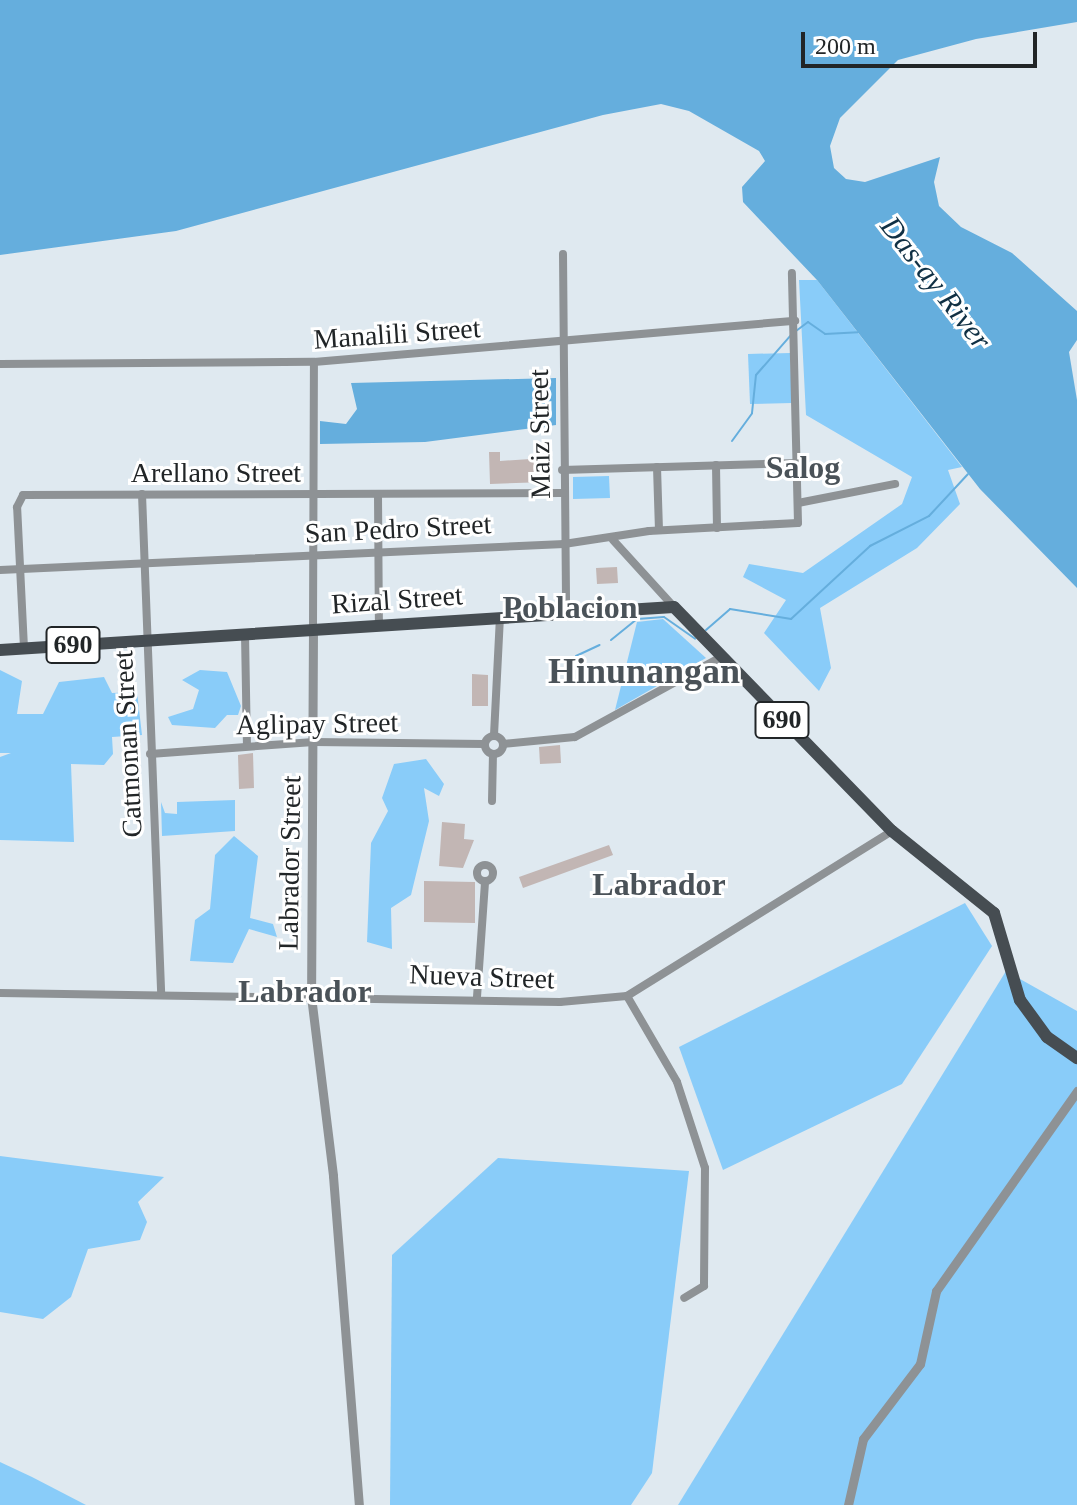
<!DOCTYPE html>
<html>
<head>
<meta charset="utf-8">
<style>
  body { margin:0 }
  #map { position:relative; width:1077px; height:1505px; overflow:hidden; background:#dfe9f0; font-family:Georgia,serif }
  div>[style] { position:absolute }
  .green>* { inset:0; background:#89ccf9 }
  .water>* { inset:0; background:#65aedd }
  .stream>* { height:2px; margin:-1px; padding:0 1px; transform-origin:1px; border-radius:1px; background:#65aedd }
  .building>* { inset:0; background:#c2b6b4 }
  .minor>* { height:8px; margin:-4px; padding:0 4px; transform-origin:4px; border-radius:4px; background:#8e9295 }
  .minor>.ring { margin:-4px; padding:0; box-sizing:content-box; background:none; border:8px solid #8e9295; border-radius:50% }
  .tertiary>* { height:9px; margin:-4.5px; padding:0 4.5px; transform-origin:4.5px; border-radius:4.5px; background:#8e9295 }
  .primary>* { height:12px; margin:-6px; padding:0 6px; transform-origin:6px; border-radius:6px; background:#464d52 }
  span { translate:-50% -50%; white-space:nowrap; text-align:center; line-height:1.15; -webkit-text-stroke:6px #fff; paint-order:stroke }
  .shield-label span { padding:2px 6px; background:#fff; border:2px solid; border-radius:6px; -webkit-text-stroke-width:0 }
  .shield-label { font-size:26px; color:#212527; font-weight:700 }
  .street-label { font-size:28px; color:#212527 }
  .water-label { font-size:30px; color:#103044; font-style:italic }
  .quarter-label { font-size:32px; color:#4a5258; font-weight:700 }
  .district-label { font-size:36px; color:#4a5258; font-weight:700 }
  .scale { position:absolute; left:801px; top:32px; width:236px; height:36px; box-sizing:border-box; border:4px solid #212527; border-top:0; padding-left:10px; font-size:24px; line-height:28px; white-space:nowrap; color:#212527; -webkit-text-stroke:6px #fff; paint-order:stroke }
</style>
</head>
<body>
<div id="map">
  <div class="green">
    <div style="clip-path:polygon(799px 280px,817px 280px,962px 467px,948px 470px,960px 504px,917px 548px,820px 608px,831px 668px,819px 691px,764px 633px,786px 600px,743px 577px,749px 564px,803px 573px,902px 504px,912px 477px,806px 415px)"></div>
    <div style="clip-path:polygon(790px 353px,792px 403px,750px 404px,748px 354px)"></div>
    <div style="clip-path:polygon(609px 476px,610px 498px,573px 499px,573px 477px)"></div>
    <div style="clip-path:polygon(663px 619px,706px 658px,615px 710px,637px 622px)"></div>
    <div style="clip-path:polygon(0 670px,22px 681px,17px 714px,43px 714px,59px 682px,104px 677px,112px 693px,137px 692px,142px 735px,112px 737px,113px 754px,104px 765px,71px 764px,74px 842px,0 840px,0 757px,11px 753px,0 753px)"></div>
    <div style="clip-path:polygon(200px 670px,227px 672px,241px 706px,238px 715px,227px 715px,215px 728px,172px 725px,168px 717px,193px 709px,199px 690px,182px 680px)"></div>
    <div style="clip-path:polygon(426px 759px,444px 784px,439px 796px,424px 788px,429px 821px,411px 895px,391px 908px,392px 949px,367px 942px,371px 843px,388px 811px,382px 798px,394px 764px)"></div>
    <div style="clip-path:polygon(235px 800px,235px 831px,162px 836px,161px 802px,165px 813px,177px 814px,177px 802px)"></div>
    <div style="clip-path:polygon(234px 836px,258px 856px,250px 918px,273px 924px,277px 937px,249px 929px,233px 963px,190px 961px,195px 920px,210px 909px,215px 855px)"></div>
    <div style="clip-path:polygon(965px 903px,992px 946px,902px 1084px,723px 1170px,679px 1047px)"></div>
    <div style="clip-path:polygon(1006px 971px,1077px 1011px,1077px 1505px,678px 1505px)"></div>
    <div style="clip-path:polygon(0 1156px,164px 1177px,138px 1202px,147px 1222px,140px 1240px,88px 1249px,71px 1297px,43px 1319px,0 1312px)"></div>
    <div style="clip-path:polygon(498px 1158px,689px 1171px,652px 1473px,631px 1505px,390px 1505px,392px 1255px)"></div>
    <div style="clip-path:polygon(0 1462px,32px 1477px,86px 1505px,0 1505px)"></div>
  </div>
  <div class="water">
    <div style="clip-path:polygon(0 0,1077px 0,1077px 22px,976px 39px,898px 60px,840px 118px,830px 146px,834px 168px,846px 179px,865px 182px,940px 157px,934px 182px,939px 206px,961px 227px,1012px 253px,1077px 311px,1077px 340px,1069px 352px,1077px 400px,1077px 588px,980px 489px,817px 280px,743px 202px,742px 187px,765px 161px,759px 151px,689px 111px,661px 104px,603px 115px,176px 231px,0 255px)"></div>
    <div style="clip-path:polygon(556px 378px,556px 425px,425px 442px,320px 444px,320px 421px,346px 424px,357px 409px,351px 383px)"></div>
  </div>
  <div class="stream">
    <div style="left:796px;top:331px;width:15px;rotate:-37deg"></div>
    <div style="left:808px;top:322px;width:21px;rotate:35deg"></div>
    <div style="left:825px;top:334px;width:33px;rotate:-3deg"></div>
    <div style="left:732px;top:441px;width:34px;rotate:-54deg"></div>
    <div style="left:752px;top:413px;width:38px;rotate:-84deg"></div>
    <div style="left:756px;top:375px;width:53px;rotate:-48.8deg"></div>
    <div style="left:706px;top:630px;width:32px;rotate:-41deg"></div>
    <div style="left:730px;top:609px;width:62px;rotate:9.3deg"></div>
    <div style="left:791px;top:619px;width:108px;rotate:-42.7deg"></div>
    <div style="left:870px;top:546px;width:66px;rotate:-27deg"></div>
    <div style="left:929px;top:516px;width:57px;rotate:-47.1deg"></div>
    <div style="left:611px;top:640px;width:33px;rotate:-39deg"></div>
    <div style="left:637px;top:619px;width:27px;rotate:-4deg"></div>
    <div style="left:664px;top:617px;width:38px;rotate:35deg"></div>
    <div style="left:576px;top:656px;width:26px;rotate:-25deg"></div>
  </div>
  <div class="building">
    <div style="clip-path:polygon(489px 452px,500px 452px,500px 461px,546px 458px,547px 482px,490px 484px)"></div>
    <div style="clip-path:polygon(617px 567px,618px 583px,597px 584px,596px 568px)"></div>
    <div style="clip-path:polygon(472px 674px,488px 675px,488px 706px,472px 706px)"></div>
    <div style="clip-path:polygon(560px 745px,561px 763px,540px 764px,539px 747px)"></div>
    <div style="clip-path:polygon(253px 753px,254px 788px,239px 789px,238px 755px)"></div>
    <div style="clip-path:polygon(442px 822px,465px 824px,464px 839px,474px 840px,463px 868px,439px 866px)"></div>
    <div style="clip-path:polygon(609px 845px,613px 855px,523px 888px,519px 877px)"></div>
    <div style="clip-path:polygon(424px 881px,475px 882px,475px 923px,424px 922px)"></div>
  </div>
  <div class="minor">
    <div style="left:563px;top:254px;width:360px;rotate:89.5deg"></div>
    <div style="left:0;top:364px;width:314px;rotate:-0.4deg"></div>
    <div style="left:314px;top:362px;width:483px;rotate:-4.9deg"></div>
    <div style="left:716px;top:465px;width:63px;rotate:89.1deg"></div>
    <div style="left:657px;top:467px;width:63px;rotate:88.2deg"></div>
    <div style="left:562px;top:470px;width:236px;rotate:-1.7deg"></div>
    <div style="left:142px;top:494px;width:499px;rotate:87.8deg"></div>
    <div style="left:378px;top:495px;width:130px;rotate:89.6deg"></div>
    <div style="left:798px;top:503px;width:99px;rotate:-11.1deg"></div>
    <div style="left:613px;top:540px;width:91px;rotate:47.7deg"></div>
    <div style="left:0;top:570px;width:565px;rotate:-2.64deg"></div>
    <div style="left:564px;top:544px;width:86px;rotate:-8.7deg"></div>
    <div style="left:649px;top:531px;width:149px;rotate:-3.1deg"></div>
    <div style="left:798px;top:523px;width:250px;rotate:-91.4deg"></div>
    <div style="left:313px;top:629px;width:267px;rotate:-89.8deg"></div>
    <div style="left:245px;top:634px;width:111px;rotate:89deg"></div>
    <div style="left:24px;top:648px;width:141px;rotate:-92.8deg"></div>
    <div style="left:17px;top:507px;width:13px;rotate:-63deg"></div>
    <div style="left:23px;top:495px;width:540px;rotate:-0.21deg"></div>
    <div style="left:494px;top:735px;width:117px;rotate:-87.1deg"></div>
    <div class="ring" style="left:485px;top:736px;width:10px;height:10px"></div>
    <div style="left:503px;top:744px;width:72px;rotate:-5.6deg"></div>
    <div style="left:575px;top:737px;width:166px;rotate:-28.7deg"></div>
    <div style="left:150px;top:754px;width:164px;rotate:-4.2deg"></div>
    <div style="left:314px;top:742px;width:170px;rotate:0.7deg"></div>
    <div style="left:492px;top:801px;width:47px;rotate:-88.8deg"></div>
    <div class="ring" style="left:477px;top:865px;width:8px;height:8px"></div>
    <div style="left:0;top:993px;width:560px;rotate:0.92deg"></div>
    <div style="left:560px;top:1002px;width:67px;rotate:-5.1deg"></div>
    <div style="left:627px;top:996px;width:312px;rotate:-31.9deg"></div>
    <div style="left:627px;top:996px;width:99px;rotate:59.8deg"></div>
    <div style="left:677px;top:1082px;width:90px;rotate:72deg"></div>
    <div style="left:705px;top:1168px;width:118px;rotate:90.5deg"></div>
    <div style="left:704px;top:1286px;width:23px;rotate:149deg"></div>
    <div style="left:477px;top:997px;width:115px;rotate:-86deg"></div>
  </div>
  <div class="tertiary">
    <div style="left:313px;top:629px;width:367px;rotate:90.3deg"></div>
    <div style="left:311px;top:996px;width:181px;rotate:83deg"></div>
    <div style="left:333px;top:1176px;width:330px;rotate:85.5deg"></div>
    <div style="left:848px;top:1505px;width:68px;rotate:-77.2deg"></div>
    <div style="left:863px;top:1439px;width:94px;rotate:-52.8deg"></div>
    <div style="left:920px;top:1364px;width:75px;rotate:-77.6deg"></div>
    <div style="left:936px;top:1291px;width:245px;rotate:-54.8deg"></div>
  </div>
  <div class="primary">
    <div style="left:0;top:650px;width:675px;rotate:-3.65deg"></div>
    <div style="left:674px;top:607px;width:313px;rotate:45.8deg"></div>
    <div style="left:892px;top:831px;width:131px;rotate:38.8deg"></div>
    <div style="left:994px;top:913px;width:91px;rotate:73.4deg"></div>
    <div style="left:1020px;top:1000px;width:46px;rotate:53.9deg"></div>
    <div style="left:1047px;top:1037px;width:37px;rotate:35deg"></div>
  </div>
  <div class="shield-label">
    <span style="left:73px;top:645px">690</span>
    <span style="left:782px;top:720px">690</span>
  </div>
  <div class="street-label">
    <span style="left:397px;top:334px;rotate:-4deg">Manalili Street</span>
    <span style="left:540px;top:434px;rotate:-91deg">Maiz Street</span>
    <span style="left:216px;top:473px">Arellano Street</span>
    <span style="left:398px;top:529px;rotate:-3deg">San Pedro Street</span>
    <span style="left:397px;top:600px;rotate:-4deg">Rizal Street</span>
    <span style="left:317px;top:724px;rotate:-1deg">Aglipay Street</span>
    <span style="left:128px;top:744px;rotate:-93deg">Catmonan Street</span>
    <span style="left:290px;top:863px;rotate:-89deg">Labrador Street</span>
    <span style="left:482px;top:977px;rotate:2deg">Nueva Street</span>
  </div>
  <div class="water-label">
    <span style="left:936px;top:283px;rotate:52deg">Das-ay River</span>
  </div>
  <div class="quarter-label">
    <span style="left:803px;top:467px">Salog</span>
    <span style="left:570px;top:607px">Poblacion</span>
    <span style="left:659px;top:884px">Labrador</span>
    <span style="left:305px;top:991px">Labrador</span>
  </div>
  <div class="district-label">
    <span style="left:644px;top:672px">Hinunangan</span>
  </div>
  <div class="scale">200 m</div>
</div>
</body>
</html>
